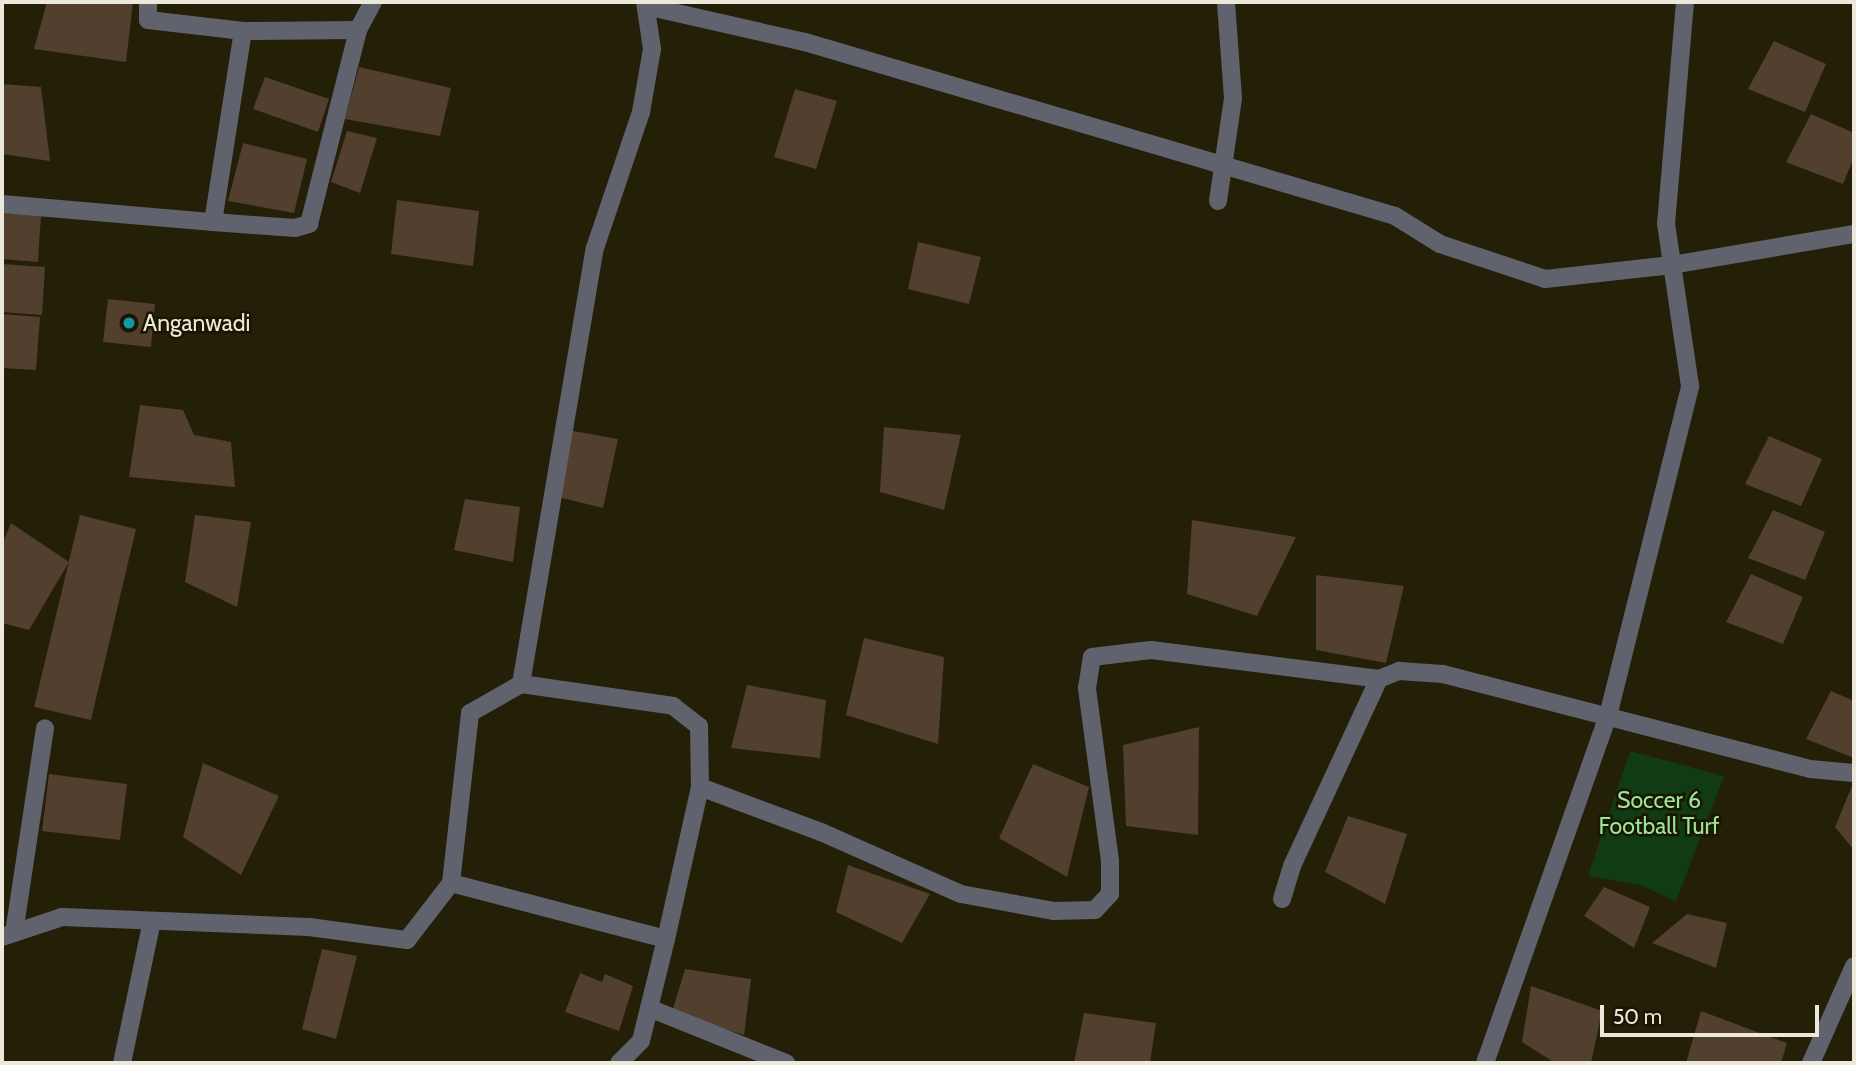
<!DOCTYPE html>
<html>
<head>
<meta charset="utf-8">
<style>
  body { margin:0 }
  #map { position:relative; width:1856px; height:1065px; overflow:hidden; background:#241f07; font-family:Cabin,sans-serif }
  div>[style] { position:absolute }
  .green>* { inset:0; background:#113b13 }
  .building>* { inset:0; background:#523f2d }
  .minor>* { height:18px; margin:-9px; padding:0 9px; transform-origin:9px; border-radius:9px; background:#60626d }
  .dots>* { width:19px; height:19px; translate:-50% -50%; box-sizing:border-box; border:4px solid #1b1601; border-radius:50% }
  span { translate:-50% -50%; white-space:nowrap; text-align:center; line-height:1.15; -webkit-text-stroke:5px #1b1601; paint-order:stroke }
  .poi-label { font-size:23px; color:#ece9da }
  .left { translate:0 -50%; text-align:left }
  .park-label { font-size:23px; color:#98e798 }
  .frame { position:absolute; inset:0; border:4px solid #ece9da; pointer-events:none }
  .scale { position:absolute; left:1600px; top:1005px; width:219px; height:32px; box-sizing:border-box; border:4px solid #ece9da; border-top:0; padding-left:9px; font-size:21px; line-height:24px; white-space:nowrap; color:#ece9da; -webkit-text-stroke:5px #1b1601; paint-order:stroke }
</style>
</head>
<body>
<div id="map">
  <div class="green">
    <div style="clip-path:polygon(1630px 751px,1724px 776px,1676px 901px,1640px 885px,1588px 876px)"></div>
  </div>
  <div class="building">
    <div style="clip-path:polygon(47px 2px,133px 2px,126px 62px,34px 49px)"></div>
    <div style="clip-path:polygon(1774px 41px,1826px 64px,1805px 112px,1748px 89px)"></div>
    <div style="clip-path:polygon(359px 67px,451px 88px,440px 136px,345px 119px)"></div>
    <div style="clip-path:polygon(265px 77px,329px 99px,318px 132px,253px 109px)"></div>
    <div style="clip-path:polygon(2px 84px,41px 87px,50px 161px,2px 154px)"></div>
    <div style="clip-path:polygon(795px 89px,837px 101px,816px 169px,774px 157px)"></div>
    <div style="clip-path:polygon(1811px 114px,1854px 133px,1854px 157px,1843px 184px,1786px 162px)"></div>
    <div style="clip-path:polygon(347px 131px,377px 138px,360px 193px,331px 182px)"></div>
    <div style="clip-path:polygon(243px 143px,307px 159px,294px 213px,228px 201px)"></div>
    <div style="clip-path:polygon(397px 200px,479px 211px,473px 266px,391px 254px)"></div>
    <div style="clip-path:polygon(2px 213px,41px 215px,38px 262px,2px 259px)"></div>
    <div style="clip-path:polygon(918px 242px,981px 257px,969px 304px,908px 289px)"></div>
    <div style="clip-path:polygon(2px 264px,45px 267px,42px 315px,2px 312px)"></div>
    <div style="clip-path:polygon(108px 299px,155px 304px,151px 347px,103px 342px)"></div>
    <div style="clip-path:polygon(2px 314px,40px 317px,36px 370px,2px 368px)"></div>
    <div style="clip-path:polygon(140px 405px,183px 410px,194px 435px,231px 442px,235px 487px,129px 477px)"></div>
    <div style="clip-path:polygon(884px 427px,961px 435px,944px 510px,880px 492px)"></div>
    <div style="clip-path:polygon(573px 431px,618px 439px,603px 508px,558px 497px)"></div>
    <div style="clip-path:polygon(1769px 436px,1822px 459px,1801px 506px,1745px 484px)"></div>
    <div style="clip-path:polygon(465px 499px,520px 507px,513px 562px,454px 550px)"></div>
    <div style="clip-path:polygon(1773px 510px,1825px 532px,1805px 580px,1748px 558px)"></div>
    <div style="clip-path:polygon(80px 515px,136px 529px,91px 720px,34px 707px)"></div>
    <div style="clip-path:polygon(195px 515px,251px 522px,237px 607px,185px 582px)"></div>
    <div style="clip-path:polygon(1192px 520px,1296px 537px,1257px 616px,1187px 594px)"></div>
    <div style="clip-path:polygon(11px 523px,69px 562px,29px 630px,2px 623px,2px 545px)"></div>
    <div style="clip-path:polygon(1751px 574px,1803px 597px,1783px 644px,1726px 622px)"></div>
    <div style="clip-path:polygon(1316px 575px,1404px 586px,1386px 663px,1316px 650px)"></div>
    <div style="clip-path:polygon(864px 638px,944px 657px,938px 744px,846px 715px)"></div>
    <div style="clip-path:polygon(747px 685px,826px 700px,820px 758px,731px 748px)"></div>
    <div style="clip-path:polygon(1831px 691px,1854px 701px,1854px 758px,1806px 739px)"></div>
    <div style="clip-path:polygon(1199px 727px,1198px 835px,1126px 826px,1123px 745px)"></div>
    <div style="clip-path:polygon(203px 763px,279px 796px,241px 875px,183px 837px)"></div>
    <div style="clip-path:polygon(1033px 764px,1089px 787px,1067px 877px,999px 838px)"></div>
    <div style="clip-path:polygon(49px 774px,127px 784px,120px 840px,42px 831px)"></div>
    <div style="clip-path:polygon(1854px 781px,1854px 850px,1835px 827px)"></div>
    <div style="clip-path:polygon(1348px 816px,1407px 834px,1385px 904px,1325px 872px)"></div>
    <div style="clip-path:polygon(848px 865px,930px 894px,902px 943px,836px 912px)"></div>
    <div style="clip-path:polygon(1604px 887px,1650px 907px,1634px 948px,1584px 916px)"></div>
    <div style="clip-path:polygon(1687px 914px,1727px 923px,1716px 968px,1652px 943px)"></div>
    <div style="clip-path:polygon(322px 949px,357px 956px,336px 1039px,302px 1029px)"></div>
    <div style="clip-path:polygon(685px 969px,751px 979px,744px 1035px,672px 1012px)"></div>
    <div style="clip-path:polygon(580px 973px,602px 982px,605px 974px,633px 986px,619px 1031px,565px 1012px)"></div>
    <div style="clip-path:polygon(1531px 986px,1602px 1011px,1591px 1063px,1555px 1063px,1522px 1042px)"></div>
    <div style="clip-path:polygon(1701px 1011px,1787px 1043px,1781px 1063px,1686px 1063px)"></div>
    <div style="clip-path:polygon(1084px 1013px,1156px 1023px,1150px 1063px,1074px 1063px)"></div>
  </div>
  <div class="minor">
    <div style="left:148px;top:2px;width:18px;rotate:90deg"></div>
    <div style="left:148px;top:20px;width:96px;rotate:6.6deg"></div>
    <div style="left:646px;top:6px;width:163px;rotate:12.8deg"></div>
    <div style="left:805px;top:42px;width:615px;rotate:16.43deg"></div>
    <div style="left:1395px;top:216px;width:53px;rotate:31.9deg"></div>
    <div style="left:1440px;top:244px;width:111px;rotate:18.4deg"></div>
    <div style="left:1545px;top:279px;width:128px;rotate:-6.3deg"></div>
    <div style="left:1672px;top:265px;width:185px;rotate:-9.7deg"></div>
    <div style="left:1218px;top:201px;width:104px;rotate:-81.7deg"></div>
    <div style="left:1233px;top:98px;width:96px;rotate:-94.2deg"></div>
    <div style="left:2px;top:204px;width:212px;rotate:4.9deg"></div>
    <div style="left:213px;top:222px;width:193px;rotate:-81.1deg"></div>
    <div style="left:243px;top:31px;width:115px;rotate:-0.5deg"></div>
    <div style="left:358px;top:30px;width:32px;rotate:-62deg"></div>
    <div style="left:213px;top:222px;width:82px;rotate:4.2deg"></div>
    <div style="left:295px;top:228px;width:15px;rotate:-16deg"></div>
    <div style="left:309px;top:224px;width:200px;rotate:-75.8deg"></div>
    <div style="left:521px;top:684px;width:442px;rotate:-80.4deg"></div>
    <div style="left:595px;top:248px;width:144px;rotate:-71.3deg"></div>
    <div style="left:641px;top:112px;width:64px;rotate:-80.1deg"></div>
    <div style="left:652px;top:49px;width:48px;rotate:-98.5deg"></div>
    <div style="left:700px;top:787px;width:129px;rotate:20.4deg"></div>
    <div style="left:821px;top:832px;width:153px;rotate:23.9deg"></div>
    <div style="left:961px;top:894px;width:95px;rotate:10.4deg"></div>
    <div style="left:1054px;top:911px;width:41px;rotate:-1.4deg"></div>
    <div style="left:1095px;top:910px;width:22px;rotate:-47deg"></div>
    <div style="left:1110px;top:894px;width:33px;rotate:-90deg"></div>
    <div style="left:1110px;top:861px;width:175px;rotate:-97.6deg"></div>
    <div style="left:1087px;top:688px;width:31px;rotate:-81deg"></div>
    <div style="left:1092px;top:657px;width:59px;rotate:-6.8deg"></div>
    <div style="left:1151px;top:650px;width:230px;rotate:7.2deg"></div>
    <div style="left:451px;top:883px;width:171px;rotate:-83.6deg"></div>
    <div style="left:470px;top:713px;width:59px;rotate:-29.6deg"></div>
    <div style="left:521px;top:684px;width:154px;rotate:8.2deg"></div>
    <div style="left:673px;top:706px;width:33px;rotate:38deg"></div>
    <div style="left:699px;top:726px;width:61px;rotate:89.1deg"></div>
    <div style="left:700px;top:787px;width:156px;rotate:102.6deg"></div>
    <div style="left:666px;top:939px;width:105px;rotate:103.8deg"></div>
    <div style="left:641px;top:1041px;width:31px;rotate:135deg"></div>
    <div style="left:1282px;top:899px;width:34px;rotate:-73deg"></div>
    <div style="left:1292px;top:866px;width:206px;rotate:-65.1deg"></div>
    <div style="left:1379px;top:679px;width:22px;rotate:-22deg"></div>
    <div style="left:1399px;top:671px;width:44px;rotate:3.9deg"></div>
    <div style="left:1443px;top:674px;width:379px;rotate:14.5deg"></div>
    <div style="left:1810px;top:769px;width:44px;rotate:5.2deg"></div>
    <div style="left:14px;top:933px;width:207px;rotate:-81.4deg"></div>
    <div style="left:2px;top:937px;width:63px;rotate:-18.4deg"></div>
    <div style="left:62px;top:917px;width:247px;rotate:2.3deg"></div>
    <div style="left:309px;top:927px;width:99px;rotate:7.6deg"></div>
    <div style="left:407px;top:940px;width:72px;rotate:-52.3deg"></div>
    <div style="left:451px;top:883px;width:222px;rotate:14.6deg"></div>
    <div style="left:649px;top:1008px;width:148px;rotate:21.9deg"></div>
    <div style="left:122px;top:1063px;width:145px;rotate:-78.1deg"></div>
    <div style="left:1485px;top:1063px;width:368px;rotate:-70.5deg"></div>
    <div style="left:1608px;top:716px;width:340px;rotate:-76deg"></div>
    <div style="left:1690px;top:386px;width:164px;rotate:-98.4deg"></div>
    <div style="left:1666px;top:224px;width:223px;rotate:-85.1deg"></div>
    <div style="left:1811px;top:1063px;width:106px;rotate:-66.1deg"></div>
  </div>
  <div class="dots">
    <div style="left:129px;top:323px;background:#0f9aa8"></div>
  </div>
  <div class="poi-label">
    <span class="left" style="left:143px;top:323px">Anganwadi</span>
  </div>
  <div class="park-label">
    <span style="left:1659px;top:813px">Soccer 6<br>Football Turf</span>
  </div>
  <div class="frame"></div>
  <div class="scale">50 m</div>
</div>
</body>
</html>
